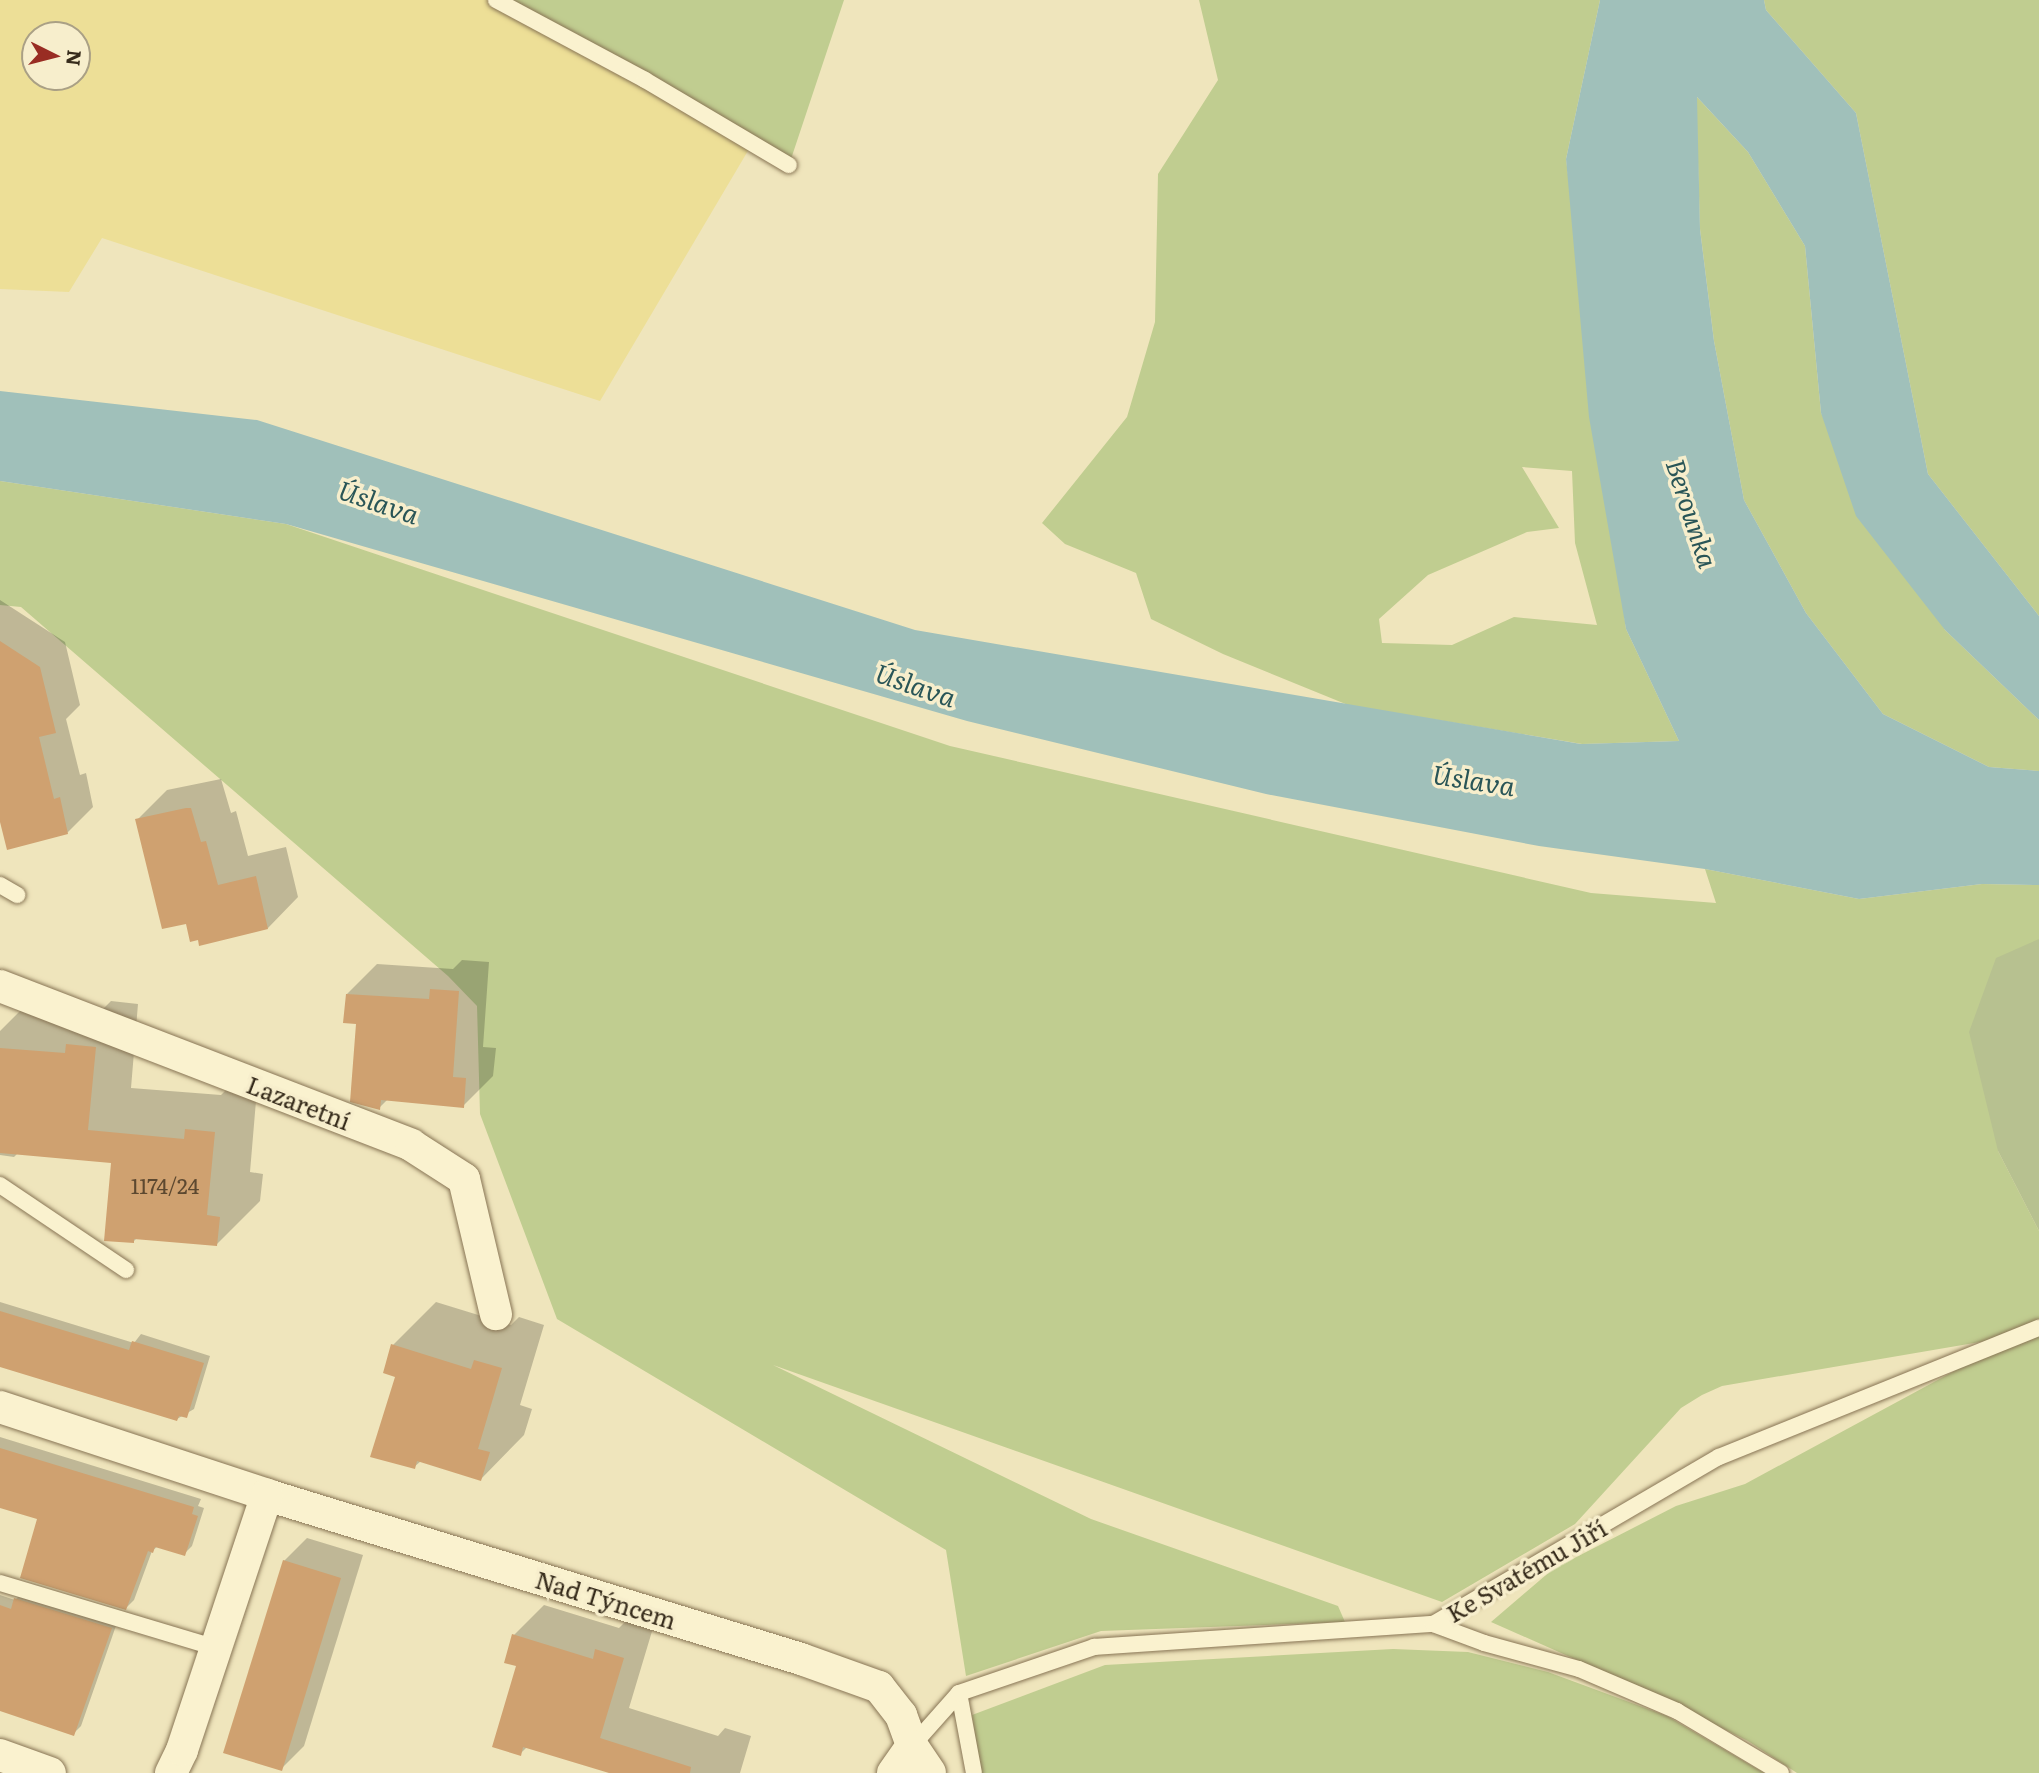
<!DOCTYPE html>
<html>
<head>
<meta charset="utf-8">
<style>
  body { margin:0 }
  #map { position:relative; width:2039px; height:1773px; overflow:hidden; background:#efe5bc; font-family:Literata,serif }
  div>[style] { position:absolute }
  .green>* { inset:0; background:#c0cd90 }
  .sand>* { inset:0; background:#eddf97 }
  .cemetery>* { inset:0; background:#b7c190 }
  .water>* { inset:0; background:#a0c0ba }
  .shadow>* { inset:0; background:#0003 }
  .building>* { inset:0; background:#cfa170 }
  .roads { filter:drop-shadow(0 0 2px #887555) drop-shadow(0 0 2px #887555) }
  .lane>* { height:16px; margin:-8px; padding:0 8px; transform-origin:8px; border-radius:8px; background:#faf2cf }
  .street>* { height:32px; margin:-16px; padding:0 16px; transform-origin:16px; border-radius:16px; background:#faf2cf }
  span { translate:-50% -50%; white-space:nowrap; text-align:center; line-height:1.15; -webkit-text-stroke:7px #f7eecc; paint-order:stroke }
  .number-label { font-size:21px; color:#5c4830 }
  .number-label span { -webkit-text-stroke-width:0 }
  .street-label { font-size:24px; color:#362b1b }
  .water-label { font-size:26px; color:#295557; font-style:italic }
  .north { position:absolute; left:21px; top:21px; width:70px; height:70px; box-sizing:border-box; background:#f7eecc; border:2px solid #aaa085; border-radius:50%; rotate:96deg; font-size:19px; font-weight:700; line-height:28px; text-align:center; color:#362b1b }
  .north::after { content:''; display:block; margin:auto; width:24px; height:32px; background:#992d23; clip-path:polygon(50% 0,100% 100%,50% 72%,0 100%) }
</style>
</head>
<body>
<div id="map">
  <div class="green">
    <div style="clip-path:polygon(496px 0,844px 0,789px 165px)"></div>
    <div style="clip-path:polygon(evenodd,1199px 0,1600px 0,1566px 159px,1626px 629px,1679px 741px,1582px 744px,1348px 705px,1223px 654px,1151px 619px,1136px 573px,1065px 544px,1042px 523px,1127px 417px,1155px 322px,1158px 174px,1218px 80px,1199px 0,1522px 467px,1572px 471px,1575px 543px,1597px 625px,1514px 617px,1452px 645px,1382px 643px,1379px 619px,1428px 575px,1527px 532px,1559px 528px,1522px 467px)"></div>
    <div style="clip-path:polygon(1764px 0,2039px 0,2039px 616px,1928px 474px,1856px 113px,1766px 10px)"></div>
    <div style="clip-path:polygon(1696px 96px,1748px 152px,1805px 246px,1821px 413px,1945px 630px,2039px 720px,2039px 771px,1989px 767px,1883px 714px,1806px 613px,1744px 500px,1714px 341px,1700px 229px)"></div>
    <div style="clip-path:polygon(0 481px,286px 524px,950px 746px,1591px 893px,1716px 903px,1705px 869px,1859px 899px,1982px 884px,2039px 885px,2039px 939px,1998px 1151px,2039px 1231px,2039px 1773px,1797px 1773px,1748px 1741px,1649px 1692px,1491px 1622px,1553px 1569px,1676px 1506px,1745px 1484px,2021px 1335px,1722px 1386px,1702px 1395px,1681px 1408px,1575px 1524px,1442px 1602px,773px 1365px,1091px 1519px,1338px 1606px,1345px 1622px,1101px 1631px,966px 1676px,946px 1550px,557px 1319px,480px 1114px,477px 1006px,448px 976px,21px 607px,0 605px)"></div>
    <div style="clip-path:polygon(1393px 1649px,1468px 1652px,1548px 1672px,1667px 1716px,1764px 1773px,981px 1773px,972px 1715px,1105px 1665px)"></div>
  </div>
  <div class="sand">
    <div style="clip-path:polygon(evenodd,0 0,496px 0,752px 144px,600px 401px,102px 238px,69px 292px,0 289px,0 0,35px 35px,77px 35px,77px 77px,35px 77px,35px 35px)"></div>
  </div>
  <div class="cemetery">
    <div style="clip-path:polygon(2039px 939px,2039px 1231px,1998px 1151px,1969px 1032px,1996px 958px)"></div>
  </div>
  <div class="water">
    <div style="clip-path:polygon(1600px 0,1764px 0,1766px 10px,1856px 113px,1928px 474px,2039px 616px,2039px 720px,1945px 630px,1856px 516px,1821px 413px,1805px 246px,1748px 152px,1697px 97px,1700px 229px,1714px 341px,1744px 500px,1806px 613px,1883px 714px,1989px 767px,2039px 771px,2039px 885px,1982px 884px,1859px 899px,1705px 869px,1539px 846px,1266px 794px,967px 721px,286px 524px,0 481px,0 391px,257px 420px,915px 630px,1581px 744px,1679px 741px,1626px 629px,1589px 417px,1566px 159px)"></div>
  </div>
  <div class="shadow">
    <div style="clip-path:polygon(0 600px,65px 642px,80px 705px,66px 719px,80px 775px,86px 773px,93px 807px,67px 833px,0 814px)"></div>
    <div style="clip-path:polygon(221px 779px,231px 813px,236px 811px,248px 856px,286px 847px,298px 897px,268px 928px,187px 922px,137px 820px,167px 790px)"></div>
    <div style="clip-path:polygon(462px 960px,489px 962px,483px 1047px,496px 1048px,493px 1076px,463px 1106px,388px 1099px,379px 1108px,358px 1023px,347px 994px,377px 964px,453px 969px)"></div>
    <div style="clip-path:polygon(111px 1001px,138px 1004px,131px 1088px,221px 1095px,230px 1086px,257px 1089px,250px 1172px,263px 1174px,260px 1201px,217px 1244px,137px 1238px,133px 1242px,113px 1161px,18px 1153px,14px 1157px,0 1155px,0 1031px,27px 1004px,102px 1010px)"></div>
    <div style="clip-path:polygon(0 1302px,134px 1343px,141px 1334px,210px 1356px,194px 1409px,177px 1419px,0 1365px)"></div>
    <div style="clip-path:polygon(436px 1302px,511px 1325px,519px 1317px,544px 1325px,520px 1405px,532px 1409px,524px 1435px,481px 1479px,421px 1461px,414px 1467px,393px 1345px)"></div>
    <div style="clip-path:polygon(0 1437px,201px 1499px,198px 1506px,204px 1508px,192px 1546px,184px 1554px,158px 1546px,152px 1551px,134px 1600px,126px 1608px,39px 1518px,0 1506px)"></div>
    <div style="clip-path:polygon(307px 1538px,363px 1555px,304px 1746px,281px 1769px,284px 1561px)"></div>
    <div style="clip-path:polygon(24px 1591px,118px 1620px,81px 1726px,73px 1734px,0 1709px,0 1595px,15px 1600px)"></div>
    <div style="clip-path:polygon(544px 1605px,619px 1628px,627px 1620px,653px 1628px,629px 1708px,718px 1736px,725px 1728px,751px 1736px,740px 1773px,616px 1773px,528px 1746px,520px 1754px,519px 1665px,514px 1635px)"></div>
  </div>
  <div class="building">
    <div style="clip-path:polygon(0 641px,40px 667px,56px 733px,39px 737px,54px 799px,60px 797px,68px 834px,7px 850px,0 822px)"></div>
    <div style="clip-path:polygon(186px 808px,191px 808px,201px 842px,206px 841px,218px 885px,256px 876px,268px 929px,199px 946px,198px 940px,190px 942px,186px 924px,162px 929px,135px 819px)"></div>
    <div style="clip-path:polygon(430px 989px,459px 991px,453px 1077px,466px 1078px,464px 1108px,381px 1100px,380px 1110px,350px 1102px,356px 1024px,343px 1023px,346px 994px,429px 999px)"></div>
    <div style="clip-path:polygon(66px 1044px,96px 1047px,88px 1130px,184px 1139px,185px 1129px,215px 1132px,207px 1215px,220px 1217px,217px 1246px,134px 1239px,134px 1243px,104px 1241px,111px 1163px,0 1153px,0 1048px,65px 1053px)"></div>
    <div style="clip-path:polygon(0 1311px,129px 1350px,132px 1341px,204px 1363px,187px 1418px,179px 1416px,177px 1421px,0 1367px)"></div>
    <div style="clip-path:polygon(391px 1344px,471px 1369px,474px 1360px,502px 1368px,478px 1449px,490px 1452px,481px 1481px,417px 1461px,415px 1469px,370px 1457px,395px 1377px,383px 1373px)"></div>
    <div style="clip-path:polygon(0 1448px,194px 1507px,192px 1514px,198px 1516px,185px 1556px,155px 1547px,153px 1553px,148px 1551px,126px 1610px,20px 1578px,37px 1519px,0 1508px)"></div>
    <div style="clip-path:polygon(283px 1560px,341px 1578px,282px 1771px,223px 1753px)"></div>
    <div style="clip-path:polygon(14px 1598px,112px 1628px,74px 1736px,0 1711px,0 1605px,11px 1609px)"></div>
    <div style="clip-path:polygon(512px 1634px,593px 1659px,595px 1649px,624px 1658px,600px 1738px,691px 1767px,690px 1773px,609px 1773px,523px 1747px,521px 1756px,492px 1747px,516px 1666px,504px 1663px)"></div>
  </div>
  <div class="roads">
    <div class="lane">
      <div style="left:496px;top:0;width:169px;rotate:28.2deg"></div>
      <div style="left:645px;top:80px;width:167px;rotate:30.6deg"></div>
      <div style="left:0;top:885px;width:20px;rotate:30deg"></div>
      <div style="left:0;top:1185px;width:152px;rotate:34deg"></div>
      <div style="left:0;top:1583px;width:226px;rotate:16.7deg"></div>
      <div style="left:1433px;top:1624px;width:54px;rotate:20.4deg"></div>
      <div style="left:1484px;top:1643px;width:98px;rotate:15.3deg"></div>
      <div style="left:1579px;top:1669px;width:107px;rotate:23.2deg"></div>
      <div style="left:1677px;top:1711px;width:121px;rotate:30.8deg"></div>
      <div style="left:959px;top:1693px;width:81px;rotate:79.4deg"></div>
      <div style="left:912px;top:1746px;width:71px;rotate:-48.4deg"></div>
      <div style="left:959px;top:1693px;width:143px;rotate:-18.8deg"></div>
      <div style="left:1094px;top:1647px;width:340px;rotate:-3.9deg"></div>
      <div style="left:1433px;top:1624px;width:331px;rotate:-30.3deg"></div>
      <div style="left:1719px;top:1457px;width:345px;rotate:-22deg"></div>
    </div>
    <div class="street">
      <div style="left:0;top:986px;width:441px;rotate:21.1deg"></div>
      <div style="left:411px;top:1145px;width:63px;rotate:32.7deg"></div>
      <div style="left:464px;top:1179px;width:139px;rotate:76.7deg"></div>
      <div style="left:0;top:1407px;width:281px;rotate:18.2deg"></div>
      <div style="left:267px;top:1495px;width:559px;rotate:17.07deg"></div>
      <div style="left:801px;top:1659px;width:83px;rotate:19.7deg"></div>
      <div style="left:879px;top:1687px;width:36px;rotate:52deg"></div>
      <div style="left:901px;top:1715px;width:33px;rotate:70deg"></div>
      <div style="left:912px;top:1746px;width:32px;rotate:56deg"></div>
      <div style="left:0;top:1755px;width:53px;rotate:19.8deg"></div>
      <div style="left:171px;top:1773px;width:25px;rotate:-64deg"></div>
      <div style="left:182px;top:1750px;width:269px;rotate:-71.6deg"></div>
      <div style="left:893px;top:1773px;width:33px;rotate:-55deg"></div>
    </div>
  </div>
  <div class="number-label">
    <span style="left:165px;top:1185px">1174/24</span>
  </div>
  <div class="street-label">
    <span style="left:299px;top:1102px;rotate:21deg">Lazaretní</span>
    <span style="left:1526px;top:1570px;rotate:-30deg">Ke Svatému Jiří</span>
    <span style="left:606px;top:1599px;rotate:17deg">Nad Týncem</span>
  </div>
  <div class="water-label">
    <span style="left:379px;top:501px;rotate:19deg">Úslava</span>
    <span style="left:1693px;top:513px;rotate:72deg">Berounka</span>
    <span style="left:916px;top:684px;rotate:19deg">Úslava</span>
    <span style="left:1474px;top:779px;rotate:9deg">Úslava</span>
  </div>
  <div class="north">N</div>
</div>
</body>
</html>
